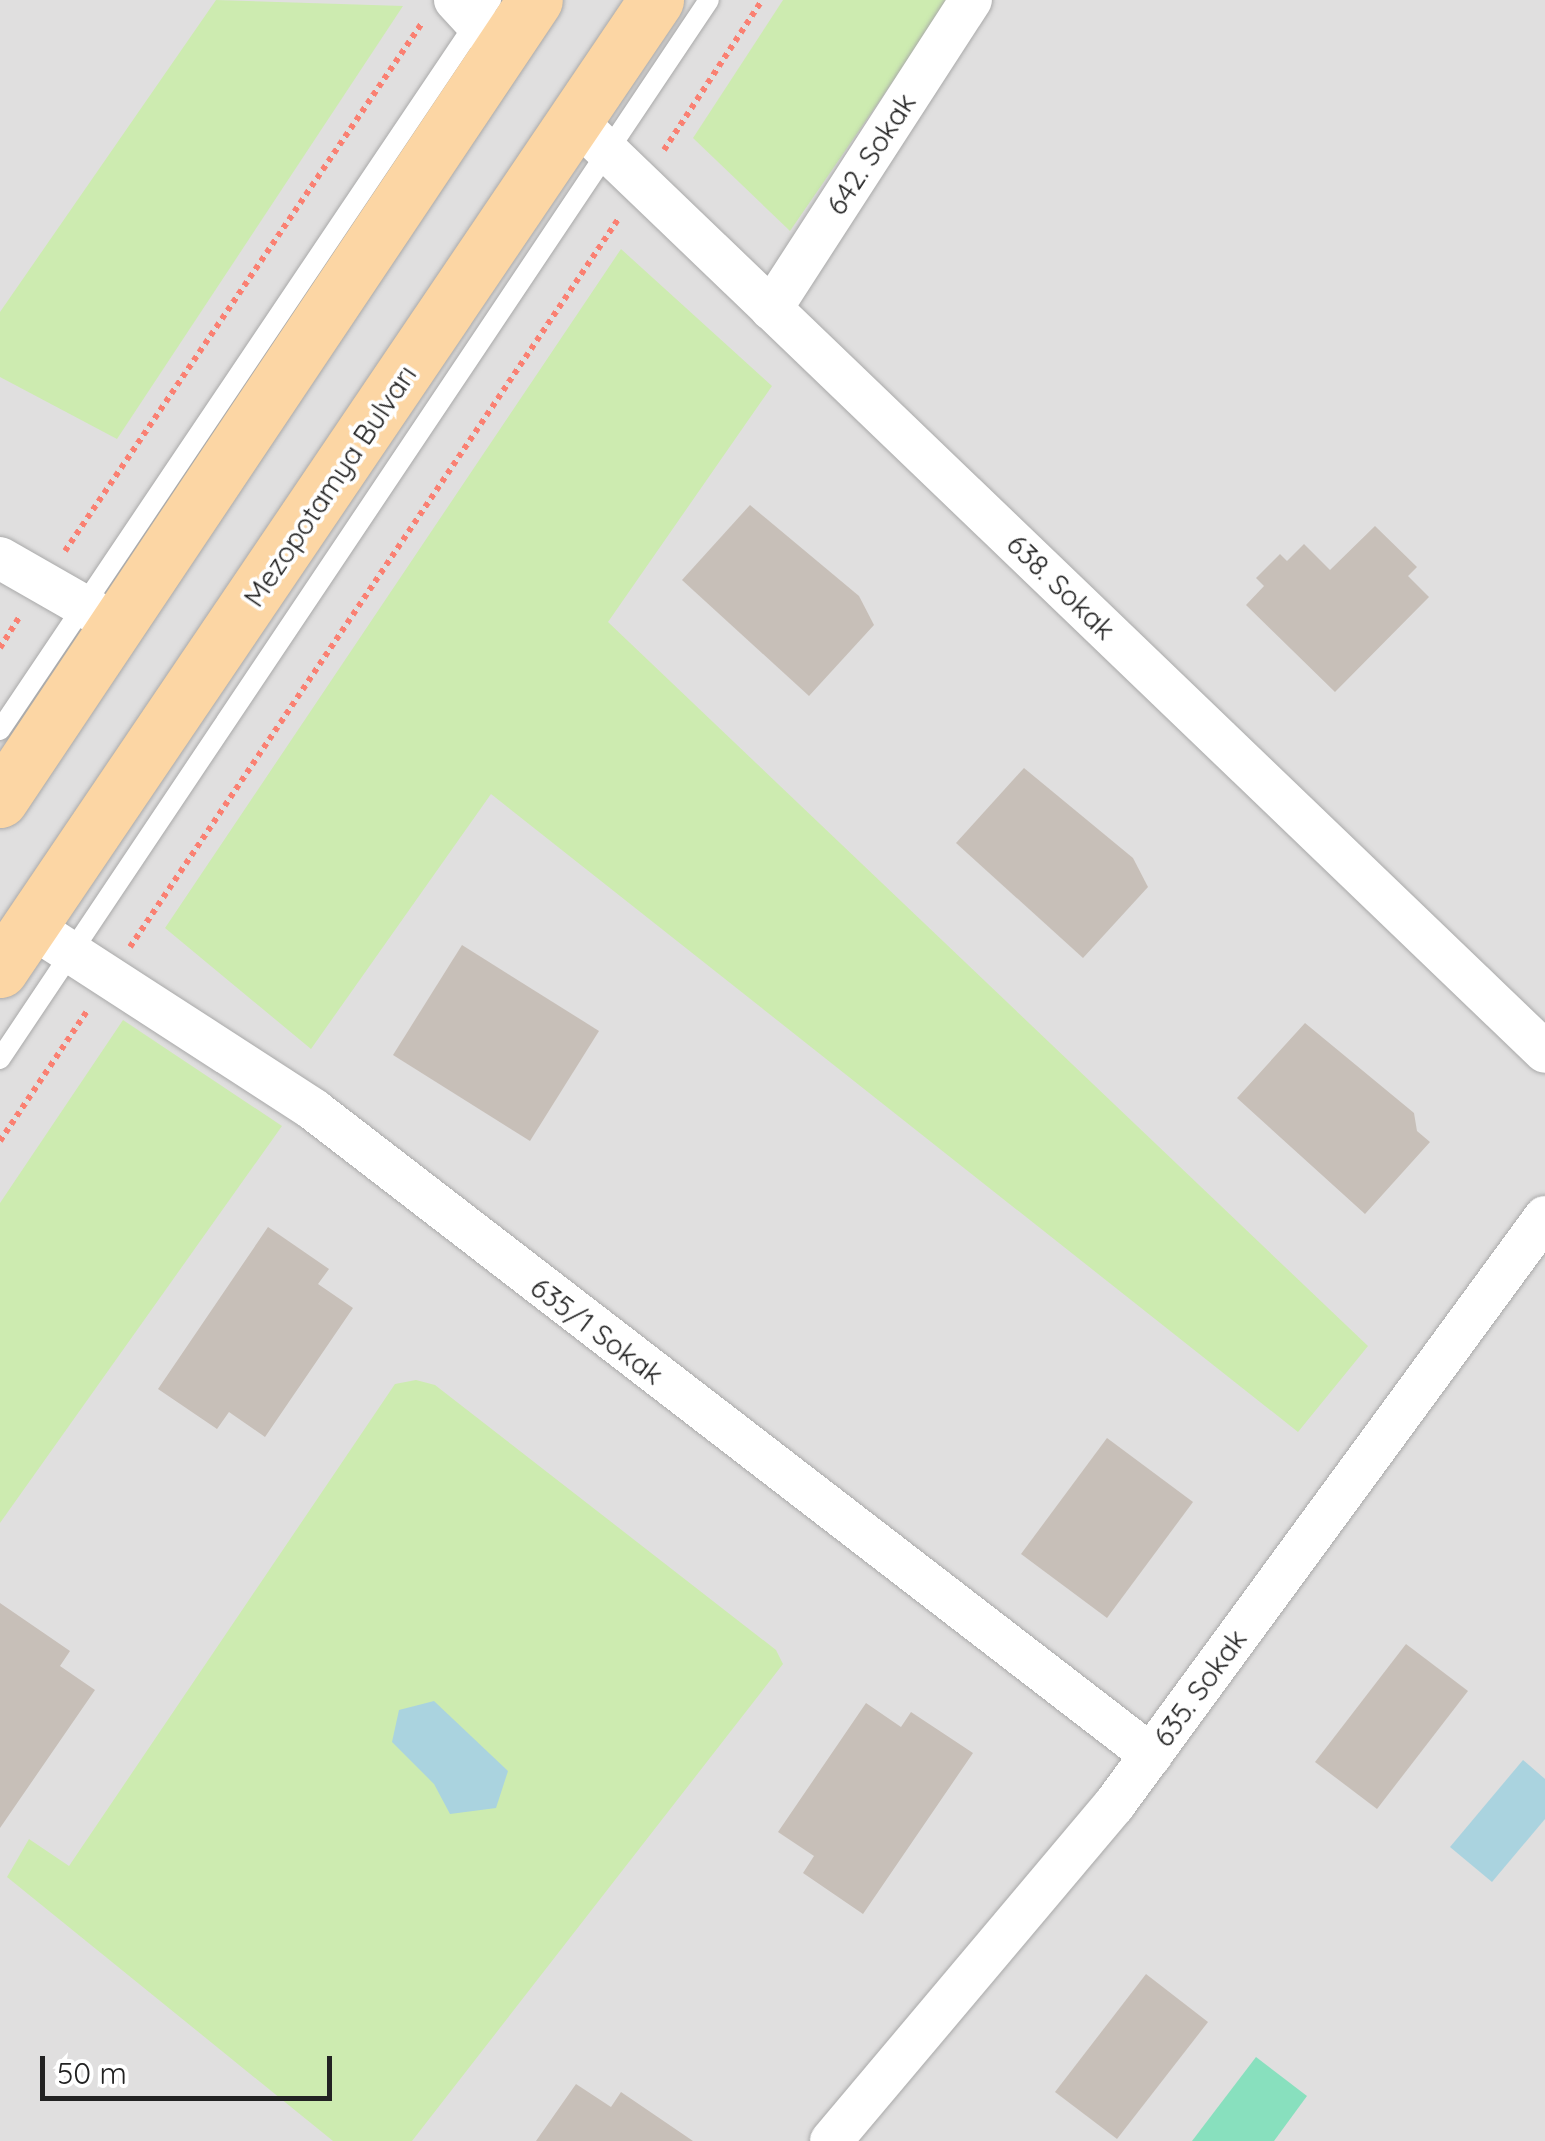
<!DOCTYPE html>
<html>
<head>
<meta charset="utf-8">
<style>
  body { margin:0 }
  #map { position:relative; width:1545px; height:2141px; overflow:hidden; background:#f2efe9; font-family:Quicksand,sans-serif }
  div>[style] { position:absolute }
  .residential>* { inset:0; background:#e0dfdf }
  .grass>* { inset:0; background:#cdebb0 }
  .pitch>* { inset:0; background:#88e0be }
  .water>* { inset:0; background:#aad3df }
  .building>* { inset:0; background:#c7bfb8 }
  .path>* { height:6px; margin-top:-3px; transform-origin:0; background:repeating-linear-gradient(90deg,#fa8072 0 5px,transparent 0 10px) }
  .roads { filter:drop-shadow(0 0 2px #a9a9a9) drop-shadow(0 0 2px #a9a9a9) }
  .service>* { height:20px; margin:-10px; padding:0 10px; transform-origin:10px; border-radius:10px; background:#fff }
  .minor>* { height:42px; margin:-21px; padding:0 21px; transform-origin:21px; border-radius:21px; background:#fff }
  .primary>* { height:55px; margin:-27.5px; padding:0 27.5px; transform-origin:27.5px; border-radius:27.5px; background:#fcd6a4 }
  span { translate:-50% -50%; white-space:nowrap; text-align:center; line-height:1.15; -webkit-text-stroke:8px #fff; paint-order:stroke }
  .street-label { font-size:28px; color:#222 }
  .scale { position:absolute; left:40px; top:2056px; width:292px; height:45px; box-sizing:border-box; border:5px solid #222; border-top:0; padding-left:12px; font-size:30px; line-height:35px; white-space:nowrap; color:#222; -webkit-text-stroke:8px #fff; paint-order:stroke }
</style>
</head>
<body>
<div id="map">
  <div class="residential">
    <div style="clip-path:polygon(0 0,1545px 0,1545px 2141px,0 2141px)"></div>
  </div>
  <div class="grass">
    <div style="clip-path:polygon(216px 0,403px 6px,117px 439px,0 377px,0 312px)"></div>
    <div style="clip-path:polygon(783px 0,949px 0,790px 231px,693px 138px)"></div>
    <div style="clip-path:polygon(621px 249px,772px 386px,608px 622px,1368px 1346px,1298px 1432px,491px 794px,311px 1049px,165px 928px)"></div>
    <div style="clip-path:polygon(123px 1020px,282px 1126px,0 1523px,0 1203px)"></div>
    <div style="clip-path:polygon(416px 1380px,435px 1385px,776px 1650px,783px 1664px,412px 2141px,333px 2141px,7px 1877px,29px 1839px,69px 1866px,395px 1384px)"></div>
  </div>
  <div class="pitch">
    <div style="clip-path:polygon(1256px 2057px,1307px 2096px,1274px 2141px,1192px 2141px)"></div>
  </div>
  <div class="water">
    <div style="clip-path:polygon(434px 1701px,508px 1771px,496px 1808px,450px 1814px,434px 1784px,392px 1742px,399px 1710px)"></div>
    <div style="clip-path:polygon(1523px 1760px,1545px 1779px,1545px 1819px,1492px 1882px,1450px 1847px)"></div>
  </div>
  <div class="building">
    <div style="clip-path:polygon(750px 505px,859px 596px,874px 625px,809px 696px,682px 580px)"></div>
    <div style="clip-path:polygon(1375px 526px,1417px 567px,1408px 576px,1429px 597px,1335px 692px,1246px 605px,1264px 586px,1256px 578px,1280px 554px,1287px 561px,1304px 544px,1330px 570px)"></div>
    <div style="clip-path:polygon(1024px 768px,1133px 858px,1148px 887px,1083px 958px,956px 843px)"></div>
    <div style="clip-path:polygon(462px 945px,599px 1031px,530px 1141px,393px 1055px)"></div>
    <div style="clip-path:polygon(1305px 1023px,1414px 1113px,1417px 1131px,1430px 1142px,1365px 1214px,1237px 1098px)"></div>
    <div style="clip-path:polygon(268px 1227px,329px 1269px,318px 1284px,353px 1308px,265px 1437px,229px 1412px,217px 1429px,158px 1389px)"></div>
    <div style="clip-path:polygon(1107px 1438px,1193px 1502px,1107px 1618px,1021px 1554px)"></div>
    <div style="clip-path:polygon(0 1603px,70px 1651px,60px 1666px,95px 1690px,0 1828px)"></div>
    <div style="clip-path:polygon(1406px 1644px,1468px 1691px,1377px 1809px,1315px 1762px)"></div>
    <div style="clip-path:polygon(866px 1703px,901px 1727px,911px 1712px,973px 1753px,863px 1914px,803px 1873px,814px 1856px,778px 1832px)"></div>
    <div style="clip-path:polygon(1146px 1974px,1208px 2022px,1117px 2139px,1055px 2092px)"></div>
    <div style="clip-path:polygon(576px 2084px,611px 2107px,621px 2092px,693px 2141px,536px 2141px)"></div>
  </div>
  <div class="path">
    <div style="left:664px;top:150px;width:179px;rotate:-56.8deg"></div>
    <div style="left:65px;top:551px;width:637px;rotate:-55.94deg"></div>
    <div style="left:0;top:648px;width:39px;rotate:-58deg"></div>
    <div style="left:130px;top:947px;width:878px;rotate:-56.15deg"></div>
    <div style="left:0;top:1141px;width:156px;rotate:-56.2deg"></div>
  </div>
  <div class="roads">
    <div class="service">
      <div style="left:0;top:730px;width:880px;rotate:-56.08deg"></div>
      <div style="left:0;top:1059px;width:1274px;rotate:-56.2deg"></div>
    </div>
    <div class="minor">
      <div style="left:455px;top:0;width:68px;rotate:47.4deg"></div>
      <div style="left:577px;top:122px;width:1342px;rotate:43.85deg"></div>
      <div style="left:771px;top:309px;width:368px;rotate:-57.1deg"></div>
      <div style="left:0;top:558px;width:135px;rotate:29.8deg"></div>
      <div style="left:30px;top:926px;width:338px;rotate:32.9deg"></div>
      <div style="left:314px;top:1110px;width:1057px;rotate:37.62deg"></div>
      <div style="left:831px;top:2141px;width:439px;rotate:-49.9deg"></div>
      <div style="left:1114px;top:1805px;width:729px;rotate:-53.76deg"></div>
    </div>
    <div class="primary">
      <div style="left:0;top:800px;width:962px;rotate:-56.23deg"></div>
      <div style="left:0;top:970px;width:1171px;rotate:-55.93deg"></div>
    </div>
  </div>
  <div class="street-label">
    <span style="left:871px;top:154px;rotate:-57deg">642. Sokak</span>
    <span style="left:330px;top:486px;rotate:-56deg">Mezopotamya Bulvarı</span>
    <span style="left:1061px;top:587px;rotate:44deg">638. Sokak</span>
    <span style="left:597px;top:1331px;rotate:37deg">635/1 Sokak</span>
    <span style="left:1200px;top:1688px;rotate:-54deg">635. Sokak</span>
  </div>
  <div class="scale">50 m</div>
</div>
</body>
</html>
